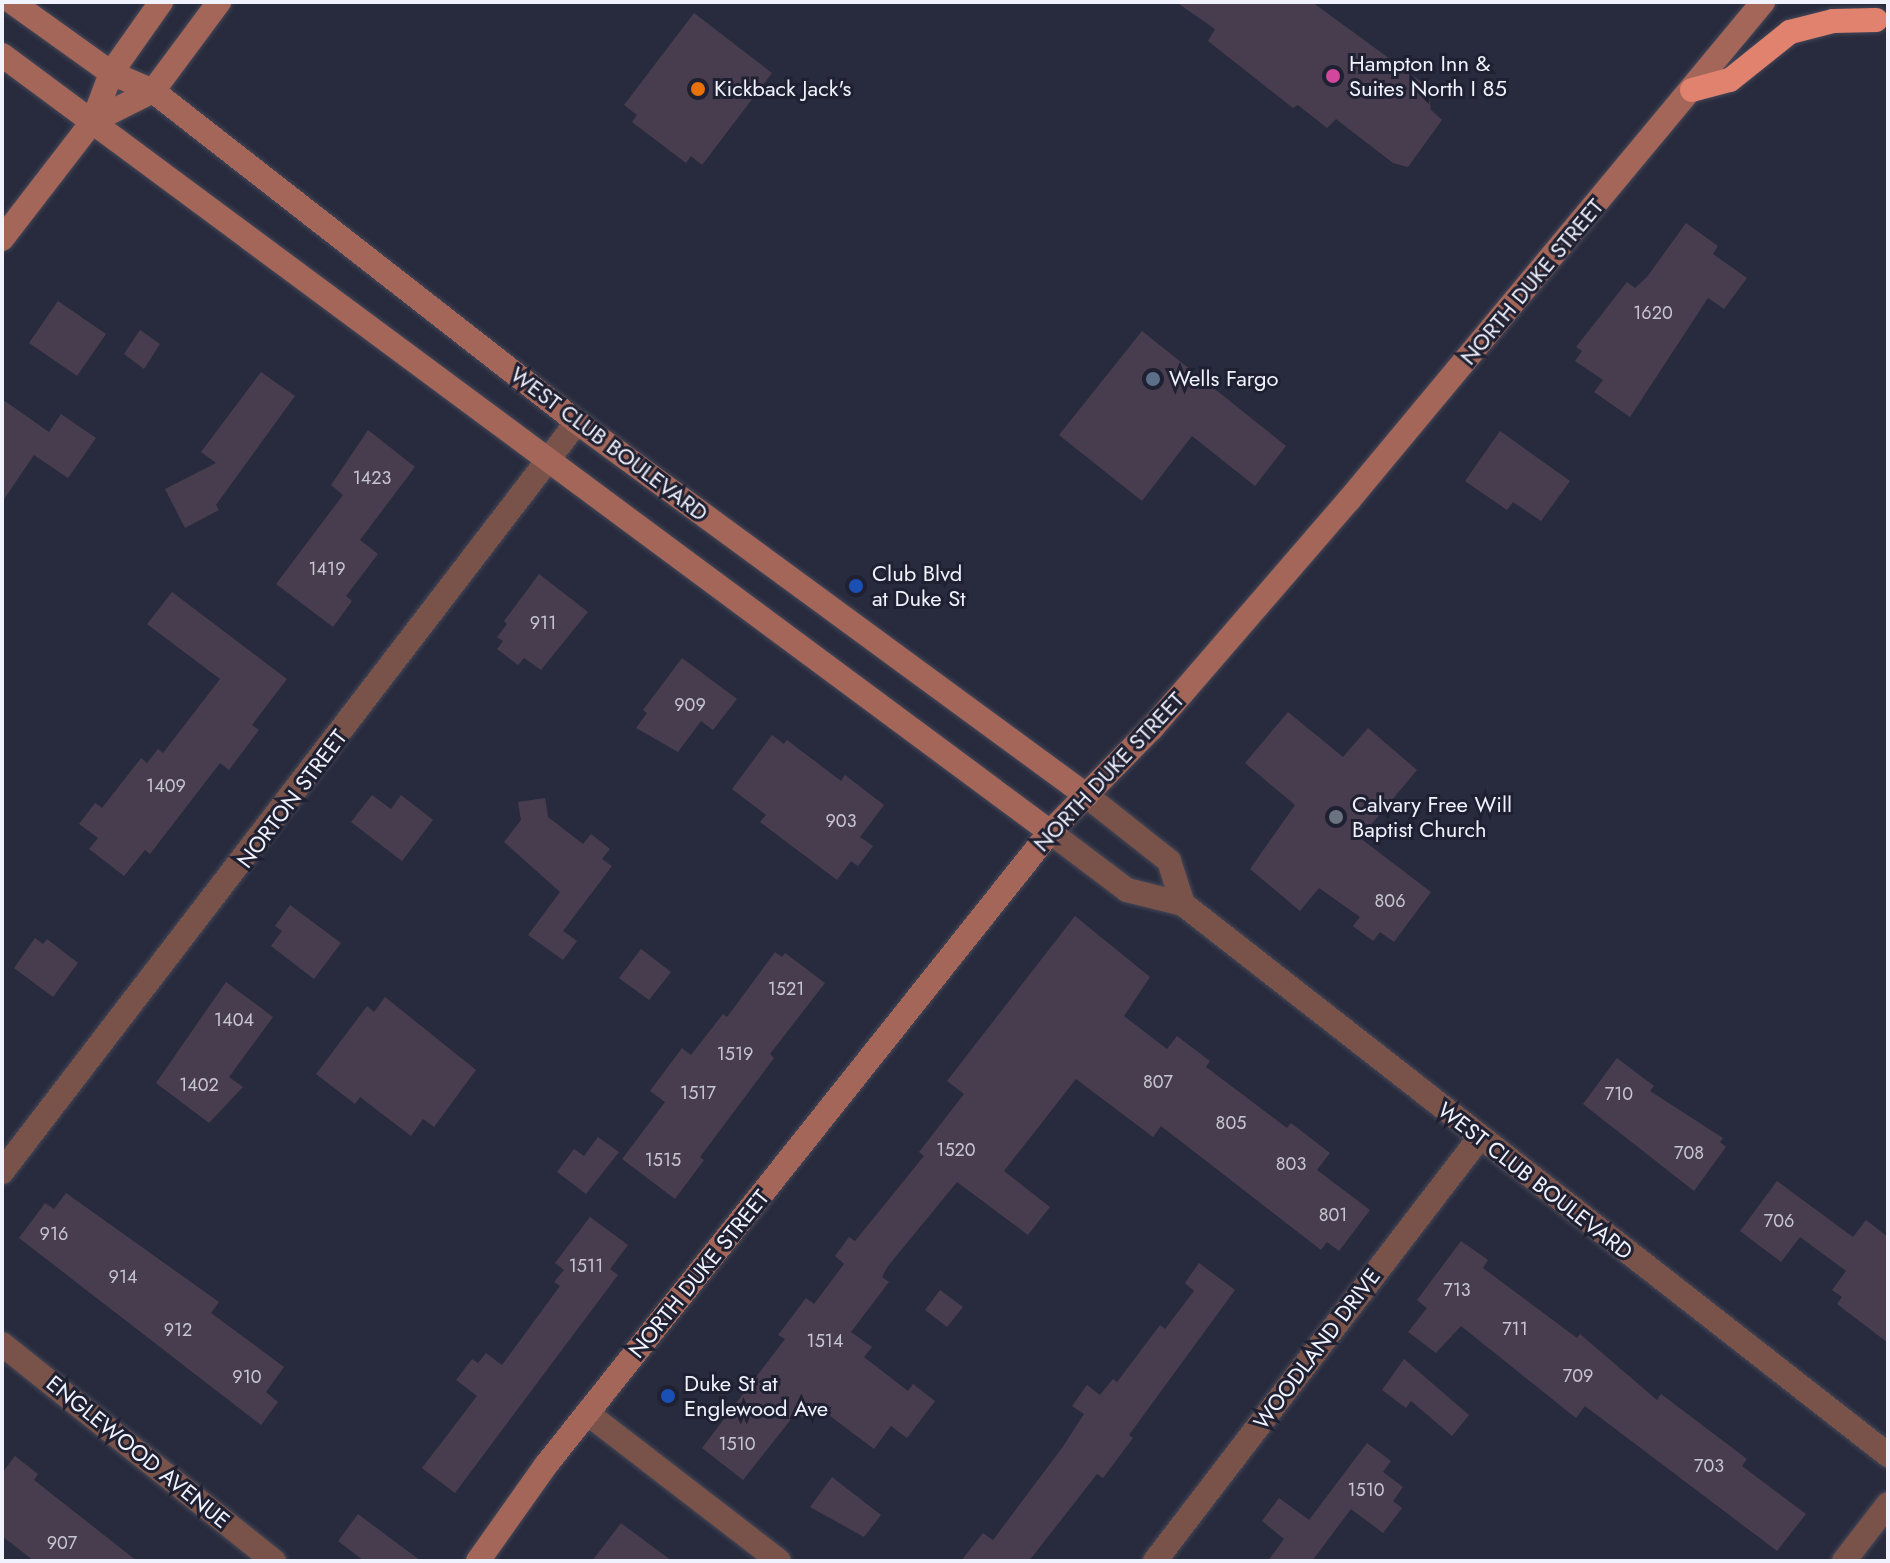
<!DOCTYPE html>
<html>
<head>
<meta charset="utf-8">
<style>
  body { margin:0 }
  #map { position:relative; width:1890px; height:1563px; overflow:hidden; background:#282b3d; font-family:Jost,sans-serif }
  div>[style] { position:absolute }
  .building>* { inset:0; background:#483d4e }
  .roads { filter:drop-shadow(0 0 2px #444758) drop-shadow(0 0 2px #444758) }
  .minor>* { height:24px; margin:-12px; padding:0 12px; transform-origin:12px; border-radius:12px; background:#79524a }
  .tertiary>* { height:24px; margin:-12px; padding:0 12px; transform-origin:12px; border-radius:12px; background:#79524a }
  .secondary>* { height:24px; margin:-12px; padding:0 12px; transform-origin:12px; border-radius:12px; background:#a36659 }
  .motorway>* { height:24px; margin:-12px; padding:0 12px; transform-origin:12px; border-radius:12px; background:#e1826f }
  .dots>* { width:22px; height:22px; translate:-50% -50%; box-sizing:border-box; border:4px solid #1f2132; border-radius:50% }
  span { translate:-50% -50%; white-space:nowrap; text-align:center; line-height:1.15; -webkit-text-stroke:6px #1f2132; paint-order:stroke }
  .number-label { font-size:18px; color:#c6c5d2 }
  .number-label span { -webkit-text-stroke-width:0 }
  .poi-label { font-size:22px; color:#f0f2fe }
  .left { translate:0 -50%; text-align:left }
  .street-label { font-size:22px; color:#f0f2fe }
  .frame { position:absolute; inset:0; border:4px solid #f0f2fe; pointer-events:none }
</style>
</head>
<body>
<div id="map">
  <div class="building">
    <div style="clip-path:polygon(1176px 2px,1312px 2px,1427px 86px,1431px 110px,1442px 120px,1408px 167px,1393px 163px,1336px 119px,1327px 128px,1298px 105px,1293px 108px,1208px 41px,1215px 29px)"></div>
    <div style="clip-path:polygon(694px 13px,772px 73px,702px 165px,691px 156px,686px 163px,632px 122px,637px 115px,624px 105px)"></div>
    <div style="clip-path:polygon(1686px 223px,1718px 246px,1713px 254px,1747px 278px,1724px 309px,1708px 298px,1630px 417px,1594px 392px,1603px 380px,1575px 361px,1582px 351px,1576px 347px,1627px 282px,1635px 288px,1647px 277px)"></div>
    <div style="clip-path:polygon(58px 301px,106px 334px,77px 376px,29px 343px)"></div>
    <div style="clip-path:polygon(140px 330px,160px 344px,144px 369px,124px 354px)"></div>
    <div style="clip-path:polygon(1142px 331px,1286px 446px,1255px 486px,1192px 436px,1142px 501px,1059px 435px)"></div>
    <div style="clip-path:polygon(261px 372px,295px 396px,216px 505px,219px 510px,185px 528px,165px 489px,216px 463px,201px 452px)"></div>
    <div style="clip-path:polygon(2px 399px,49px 432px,61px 414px,96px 438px,68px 478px,34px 455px,2px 502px)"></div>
    <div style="clip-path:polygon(368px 430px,415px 467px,360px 540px,378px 554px,346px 596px,352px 601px,333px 627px,276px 584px,343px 495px,331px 485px)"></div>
    <div style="clip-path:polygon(1500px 431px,1570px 481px,1541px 521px,1513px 502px,1507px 510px,1465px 481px)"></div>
    <div style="clip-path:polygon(539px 574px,588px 612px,541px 670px,524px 658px,518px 665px,497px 649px,503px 641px,497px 637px,507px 624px,504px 621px)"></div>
    <div style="clip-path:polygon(172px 592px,287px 679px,252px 725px,259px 730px,229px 770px,220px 763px,150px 854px,145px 850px,124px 876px,89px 849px,98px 838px,79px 824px,95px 803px,102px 808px,141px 758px,147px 763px,158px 749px,163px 753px,220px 679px,147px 624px)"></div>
    <div style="clip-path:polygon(682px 658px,737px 699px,713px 730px,701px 721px,678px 752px,636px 728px,647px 713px,643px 710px)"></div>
    <div style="clip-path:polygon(1288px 712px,1343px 757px,1368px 728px,1417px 770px,1360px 838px,1431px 892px,1394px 942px,1380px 932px,1373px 941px,1353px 926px,1360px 917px,1319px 888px,1300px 911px,1250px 869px,1295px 805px,1245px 763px)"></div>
    <div style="clip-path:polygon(772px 735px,784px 744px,787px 740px,841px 781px,845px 775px,884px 805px,860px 837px,873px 846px,858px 866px,851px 861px,837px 880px,760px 822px,766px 815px,732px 789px)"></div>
    <div style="clip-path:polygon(372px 795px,391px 809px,401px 795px,433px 820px,402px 861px,351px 822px)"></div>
    <div style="clip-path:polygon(545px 798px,548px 817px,583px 844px,591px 834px,610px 849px,602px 859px,612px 866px,563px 931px,577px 941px,563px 960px,528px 935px,560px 892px,504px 842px,521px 820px,518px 802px)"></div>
    <div style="clip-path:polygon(290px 905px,341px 943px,314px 979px,271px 946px,282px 931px,275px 926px)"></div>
    <div style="clip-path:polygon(1075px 916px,1150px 977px,1124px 1016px,1167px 1049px,1177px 1036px,1210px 1061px,1206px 1067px,1287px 1128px,1291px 1123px,1330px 1153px,1317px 1170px,1370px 1210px,1339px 1251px,1327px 1242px,1321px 1250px,1161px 1126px,1153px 1137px,1076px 1079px,1004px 1171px,1050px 1207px,1028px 1235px,957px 1182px,888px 1266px,882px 1277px,889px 1282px,851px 1332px,872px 1347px,864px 1357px,908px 1391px,913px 1384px,935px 1401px,907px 1438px,891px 1426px,874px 1449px,814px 1404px,804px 1418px,796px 1413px,743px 1480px,702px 1448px,785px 1339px,778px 1335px,806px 1298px,814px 1304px,844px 1264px,835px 1256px,849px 1237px,855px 1241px,924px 1156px,919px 1152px,964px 1094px,947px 1081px)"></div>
    <div style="clip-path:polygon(35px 938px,43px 944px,47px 939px,78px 963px,53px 997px,14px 968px)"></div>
    <div style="clip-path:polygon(641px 949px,671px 972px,649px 1000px,619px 978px)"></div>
    <div style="clip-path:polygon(775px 952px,782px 957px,785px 953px,825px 983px,770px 1054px,774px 1058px,700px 1157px,704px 1160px,675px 1199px,622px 1159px,665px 1102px,650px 1091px,682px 1048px,691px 1055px,723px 1014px,727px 1017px)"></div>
    <div style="clip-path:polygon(226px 982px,273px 1017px,229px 1077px,243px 1087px,209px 1123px,156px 1083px)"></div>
    <div style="clip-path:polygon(385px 997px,476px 1070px,434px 1127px,423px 1119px,411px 1136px,360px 1097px,355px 1104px,316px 1074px,367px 1006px,374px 1012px)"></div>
    <div style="clip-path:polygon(1617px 1058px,1654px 1086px,1650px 1091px,1723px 1138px,1720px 1142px,1726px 1147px,1694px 1191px,1583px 1104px)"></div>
    <div style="clip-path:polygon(598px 1137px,619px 1152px,586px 1194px,557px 1172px,574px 1149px,584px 1156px)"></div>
    <div style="clip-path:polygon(1777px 1181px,1853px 1237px,1866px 1220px,1888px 1237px,1888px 1343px,1837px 1304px,1842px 1297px,1832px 1290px,1846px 1271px,1800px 1237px,1781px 1262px,1740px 1231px)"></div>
    <div style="clip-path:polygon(66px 1193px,219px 1302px,211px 1313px,284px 1367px,266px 1392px,278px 1402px,261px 1425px,19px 1238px,45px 1203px,54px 1209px)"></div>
    <div style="clip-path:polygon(590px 1217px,628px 1245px,610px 1269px,618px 1275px,455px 1493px,422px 1468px,477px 1396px,456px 1380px,472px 1359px,478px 1363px,486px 1353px,502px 1365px,560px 1286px,554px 1282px,564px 1270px,555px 1263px)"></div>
    <div style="clip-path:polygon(1461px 1241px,1488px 1260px,1483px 1268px,1577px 1338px,1580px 1334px,1657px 1400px,1661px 1394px,1747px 1459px,1742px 1466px,1806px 1514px,1777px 1551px,1585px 1406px,1576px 1418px,1461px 1326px,1436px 1353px,1408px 1332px,1427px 1308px,1417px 1300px)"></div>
    <div style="clip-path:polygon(1199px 1263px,1235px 1290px,1129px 1435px,1133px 1438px,1103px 1478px,1097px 1474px,1029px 1561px,961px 1561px,983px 1533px,993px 1540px,1062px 1448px,1084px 1414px,1072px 1406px,1087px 1385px,1100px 1395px,1113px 1379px,1117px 1382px,1160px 1325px,1165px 1329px,1194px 1291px,1185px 1283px)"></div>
    <div style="clip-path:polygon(940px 1290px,963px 1307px,947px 1327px,925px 1310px)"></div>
    <div style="clip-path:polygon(1404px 1359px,1469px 1415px,1452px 1436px,1411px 1401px,1406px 1408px,1382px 1390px)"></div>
    <div style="clip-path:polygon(1367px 1443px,1391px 1461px,1383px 1472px,1403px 1487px,1393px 1501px,1402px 1508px,1383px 1533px,1351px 1509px,1312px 1561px,1268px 1561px,1284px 1539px,1262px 1521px,1279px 1498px,1309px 1520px)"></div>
    <div style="clip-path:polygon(15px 1456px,38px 1474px,34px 1480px,137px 1561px,34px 1561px,2px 1536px,2px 1473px)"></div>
    <div style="clip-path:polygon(832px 1477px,881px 1515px,864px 1537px,810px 1507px)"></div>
    <div style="clip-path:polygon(358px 1514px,421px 1561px,364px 1561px,338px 1541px)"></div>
    <div style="clip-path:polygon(621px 1523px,672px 1561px,592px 1561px)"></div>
  </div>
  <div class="roads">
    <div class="minor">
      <div style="left:2px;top:1172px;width:945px;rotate:-52.52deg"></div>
      <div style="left:2px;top:1344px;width:348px;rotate:38.6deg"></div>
      <div style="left:587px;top:1413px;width:242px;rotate:37.6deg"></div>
      <div style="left:1155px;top:1561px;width:534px;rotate:-52.53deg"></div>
      <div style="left:1844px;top:1561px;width:72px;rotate:-52.3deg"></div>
    </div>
    <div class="tertiary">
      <div style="left:1087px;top:796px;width:105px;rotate:38.4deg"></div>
      <div style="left:1169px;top:861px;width:45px;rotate:72deg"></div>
      <div style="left:1050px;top:832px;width:96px;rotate:37deg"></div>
      <div style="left:1127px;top:890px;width:58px;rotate:14deg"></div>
      <div style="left:1183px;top:904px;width:895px;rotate:38.01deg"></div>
    </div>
    <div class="secondary">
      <div style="left:12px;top:2px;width:122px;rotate:35.6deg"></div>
      <div style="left:111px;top:73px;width:46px;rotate:23.2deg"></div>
      <div style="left:153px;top:91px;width:538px;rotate:37.98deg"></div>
      <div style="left:577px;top:422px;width:632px;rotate:36.25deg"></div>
      <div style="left:2px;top:55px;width:1305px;rotate:36.55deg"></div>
      <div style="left:93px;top:121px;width:67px;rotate:-26.6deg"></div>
      <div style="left:153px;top:91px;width:111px;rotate:-53.4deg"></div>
      <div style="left:2px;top:239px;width:149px;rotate:-52.4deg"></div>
      <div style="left:93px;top:121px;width:51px;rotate:-69.4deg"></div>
      <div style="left:111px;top:73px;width:87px;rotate:-54.8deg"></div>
      <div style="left:478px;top:1561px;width:118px;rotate:-54.7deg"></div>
      <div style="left:546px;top:1465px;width:809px;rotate:-51.47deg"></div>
      <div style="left:1050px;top:832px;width:146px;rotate:-45.6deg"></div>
      <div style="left:1152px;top:728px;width:301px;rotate:-49.2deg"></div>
      <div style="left:1349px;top:500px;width:648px;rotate:-50.26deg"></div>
    </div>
    <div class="motorway">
      <div style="left:1692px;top:90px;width:39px;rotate:-15deg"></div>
      <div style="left:1730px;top:80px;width:77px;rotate:-38.7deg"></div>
      <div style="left:1790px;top:32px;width:44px;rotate:-14.3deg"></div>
      <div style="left:1833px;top:21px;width:43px;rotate:-1.3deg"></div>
    </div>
  </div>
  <div class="dots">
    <div style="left:1333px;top:76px;background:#d1479c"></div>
    <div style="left:698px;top:89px;background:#e8710a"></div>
    <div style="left:1153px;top:379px;background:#5c6f8a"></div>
    <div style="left:856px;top:586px;background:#1a4fb4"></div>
    <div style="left:1336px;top:817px;background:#6b7280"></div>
    <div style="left:668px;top:1396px;background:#1a4fb4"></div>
  </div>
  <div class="number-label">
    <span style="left:1653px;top:313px">1620</span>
    <span style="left:372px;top:478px">1423</span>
    <span style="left:327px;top:569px">1419</span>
    <span style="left:543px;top:623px">911</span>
    <span style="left:690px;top:705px">909</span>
    <span style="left:166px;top:786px">1409</span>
    <span style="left:841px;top:821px">903</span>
    <span style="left:1390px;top:901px">806</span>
    <span style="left:786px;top:989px">1521</span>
    <span style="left:234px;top:1020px">1404</span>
    <span style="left:735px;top:1054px">1519</span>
    <span style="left:1158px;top:1082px">807</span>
    <span style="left:199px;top:1085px">1402</span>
    <span style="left:698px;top:1093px">1517</span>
    <span style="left:1619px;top:1094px">710</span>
    <span style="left:1231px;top:1123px">805</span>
    <span style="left:956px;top:1150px">1520</span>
    <span style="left:1689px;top:1153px">708</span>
    <span style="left:663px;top:1160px">1515</span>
    <span style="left:1291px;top:1164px">803</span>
    <span style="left:1333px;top:1215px">801</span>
    <span style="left:1779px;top:1221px">706</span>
    <span style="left:54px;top:1234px">916</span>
    <span style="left:586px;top:1266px">1511</span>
    <span style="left:123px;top:1277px">914</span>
    <span style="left:1457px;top:1290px">713</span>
    <span style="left:1515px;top:1329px">711</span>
    <span style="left:178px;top:1330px">912</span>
    <span style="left:825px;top:1341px">1514</span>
    <span style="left:1578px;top:1376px">709</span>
    <span style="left:247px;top:1377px">910</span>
    <span style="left:737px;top:1444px">1510</span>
    <span style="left:1709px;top:1466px">703</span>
    <span style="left:1366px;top:1490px">1510</span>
    <span style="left:62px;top:1543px">907</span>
  </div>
  <div class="poi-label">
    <span class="left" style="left:1349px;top:76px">Hampton Inn &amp;<br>Suites North I 85</span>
    <span class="left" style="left:714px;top:89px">Kickback Jack's</span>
    <span class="left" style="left:1169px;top:379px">Wells Fargo</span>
    <span class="left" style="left:872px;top:586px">Club Blvd<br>at Duke St</span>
    <span class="left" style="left:1352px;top:817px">Calvary Free Will<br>Baptist Church</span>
    <span class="left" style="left:684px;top:1396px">Duke St at<br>Englewood Ave</span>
  </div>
  <div class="street-label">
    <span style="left:1532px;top:282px;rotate:-50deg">NORTH DUKE STREET</span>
    <span style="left:609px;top:444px;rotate:37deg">WEST CLUB BOULEVARD</span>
    <span style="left:1109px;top:772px;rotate:-47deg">NORTH DUKE STREET</span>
    <span style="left:292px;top:799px;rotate:-53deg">NORTON STREET</span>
    <span style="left:1535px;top:1181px;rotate:38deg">WEST CLUB BOULEVARD</span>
    <span style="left:699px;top:1274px;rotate:-51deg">NORTH DUKE STREET</span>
    <span style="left:1317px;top:1349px;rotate:-53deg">WOODLAND DRIVE</span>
    <span style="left:138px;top:1452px;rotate:39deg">ENGLEWOOD AVENUE</span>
  </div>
  <div class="frame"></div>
</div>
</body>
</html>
